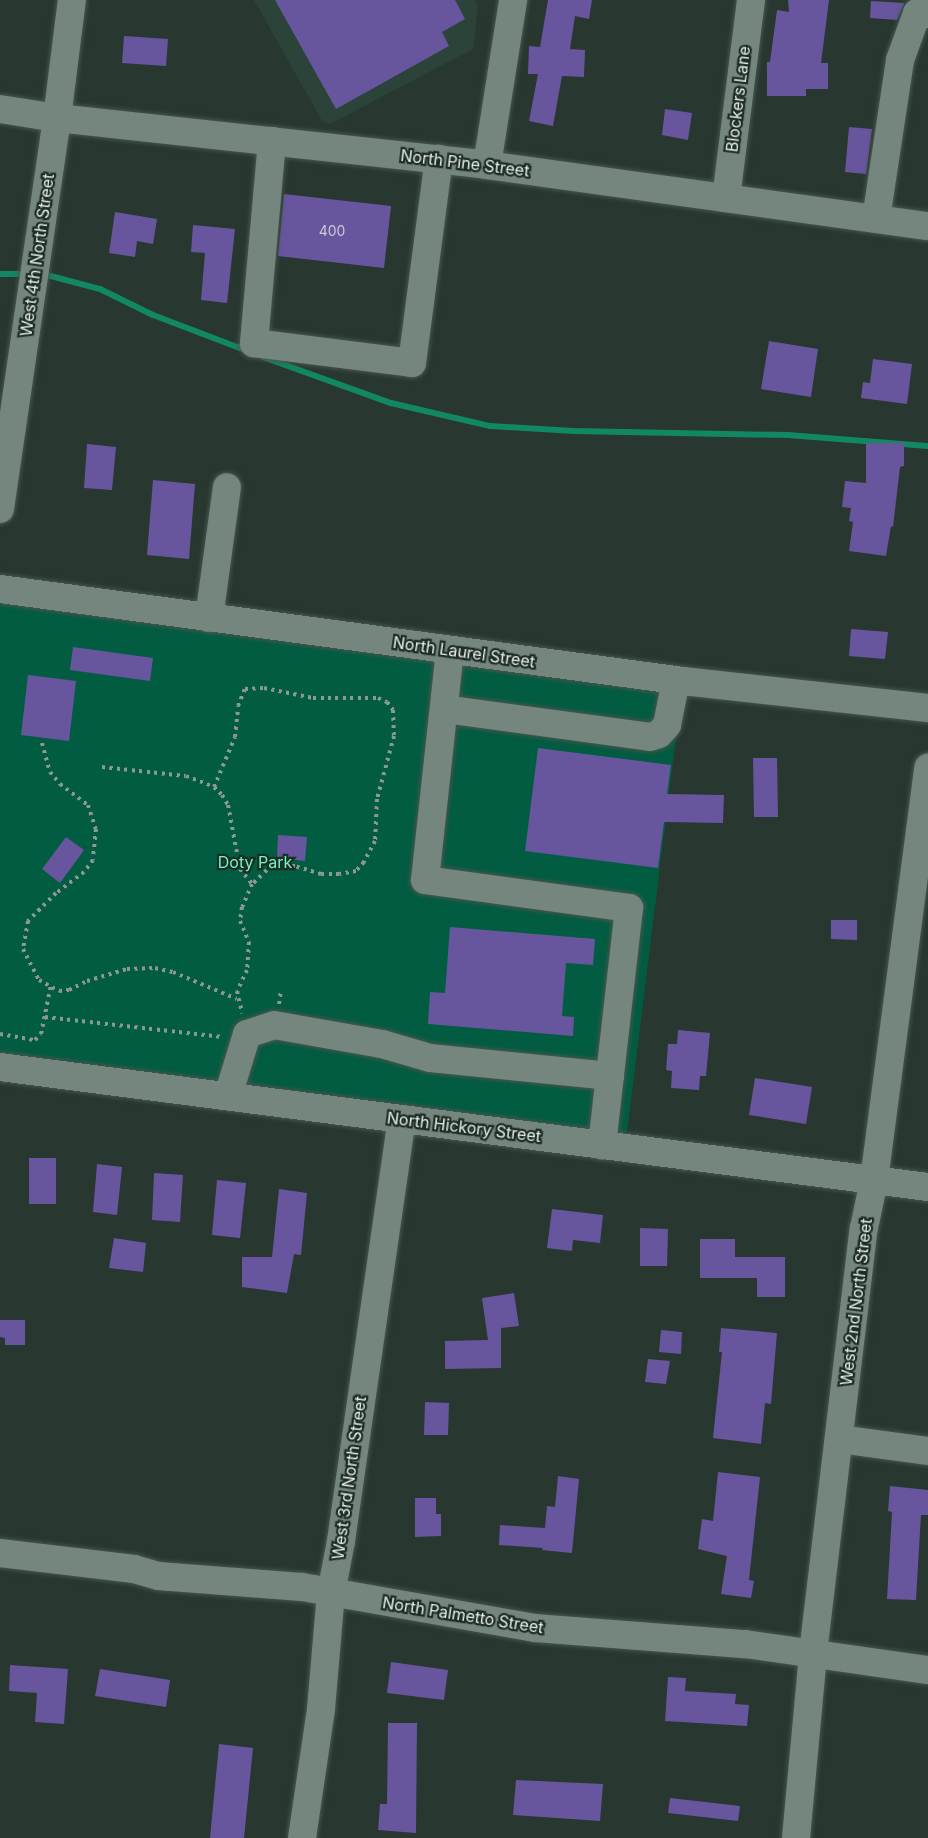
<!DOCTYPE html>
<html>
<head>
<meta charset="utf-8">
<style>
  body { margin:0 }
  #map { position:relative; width:928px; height:1838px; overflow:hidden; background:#283730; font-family:Inter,sans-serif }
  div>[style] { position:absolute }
  .built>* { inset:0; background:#2c4339 }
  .green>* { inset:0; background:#025c41 }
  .stream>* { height:6px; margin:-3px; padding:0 3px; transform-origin:3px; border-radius:3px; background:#118762 }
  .building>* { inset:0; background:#67569e }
  .path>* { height:4px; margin-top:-2px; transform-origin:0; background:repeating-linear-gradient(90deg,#8d9893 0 3px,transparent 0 7.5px) }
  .roads { filter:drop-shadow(0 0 2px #48554f) drop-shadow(0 0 2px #48554f) }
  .minor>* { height:28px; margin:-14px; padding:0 14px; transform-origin:14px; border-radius:14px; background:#75867e }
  span { translate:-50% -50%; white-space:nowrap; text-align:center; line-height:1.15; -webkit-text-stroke:4.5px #1e2d26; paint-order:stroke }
  .number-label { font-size:14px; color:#c7cad8 }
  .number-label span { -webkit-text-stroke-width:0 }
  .street-label { font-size:16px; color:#e7f0ec }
  .park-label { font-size:16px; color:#6ff7c2 }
</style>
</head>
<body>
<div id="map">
  <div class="built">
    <div style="clip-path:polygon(254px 0,475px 0,478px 6px,473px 49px,330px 124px,322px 121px)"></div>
  </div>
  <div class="green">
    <div style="clip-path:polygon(0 589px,683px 681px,625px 1148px,0 1067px)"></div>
  </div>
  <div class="stream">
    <div style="left:0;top:274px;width:18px"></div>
    <div style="left:47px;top:275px;width:55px;rotate:14.8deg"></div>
    <div style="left:100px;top:289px;width:59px;rotate:26.1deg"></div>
    <div style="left:153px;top:315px;width:102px;rotate:20.8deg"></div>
    <div style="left:263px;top:357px;width:136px;rotate:19.8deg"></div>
    <div style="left:391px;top:403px;width:102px;rotate:13.1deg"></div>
    <div style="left:490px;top:426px;width:84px;rotate:3.4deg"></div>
    <div style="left:574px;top:431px;width:214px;rotate:1.1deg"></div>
    <div style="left:788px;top:435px;width:140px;rotate:4.5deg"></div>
  </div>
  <div class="building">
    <div style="clip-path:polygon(275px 0,455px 0,465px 19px,442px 32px,449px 46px,336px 109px)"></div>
    <div style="clip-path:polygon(548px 0,592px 0,589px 19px,575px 16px,570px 49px,585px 50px,584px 77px,562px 76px,553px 126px,529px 121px,538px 74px,528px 74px,529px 46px,540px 47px)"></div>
    <div style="clip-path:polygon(788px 0,829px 0,821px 63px,828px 63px,828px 89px,806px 89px,806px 96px,767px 96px,767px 62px,770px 62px,777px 10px,789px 12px)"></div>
    <div style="clip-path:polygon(871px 1px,904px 3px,904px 4px,897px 20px,870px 18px)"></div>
    <div style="clip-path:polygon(124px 36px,168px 39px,166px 66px,122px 63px)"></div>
    <div style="clip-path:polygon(665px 109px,692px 113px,688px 140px,662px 135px)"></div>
    <div style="clip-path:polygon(849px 127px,872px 129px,866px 174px,845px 172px)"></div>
    <div style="clip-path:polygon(284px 194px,391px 206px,384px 268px,278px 256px)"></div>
    <div style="clip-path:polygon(115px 212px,157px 219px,153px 244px,137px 241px,135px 257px,109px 253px)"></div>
    <div style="clip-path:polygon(193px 225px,235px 229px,227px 303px,201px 300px,205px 253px,191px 252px)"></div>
    <div style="clip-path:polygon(769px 341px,818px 349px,811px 397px,761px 389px)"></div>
    <div style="clip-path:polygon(873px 359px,912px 364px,907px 404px,861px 398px,863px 382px,870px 383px)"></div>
    <div style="clip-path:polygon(866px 443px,904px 443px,904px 466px,900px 467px,893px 527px,891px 526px,886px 556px,849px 551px,853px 522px,849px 521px,851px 508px,842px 507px,845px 481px,866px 483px)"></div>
    <div style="clip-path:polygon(87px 444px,116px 447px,112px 490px,84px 488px)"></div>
    <div style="clip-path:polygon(153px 480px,195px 484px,189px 559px,147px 555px)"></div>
    <div style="clip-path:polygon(851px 629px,888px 632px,885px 659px,849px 656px)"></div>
    <div style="clip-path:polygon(73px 647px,153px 658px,150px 681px,70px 670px)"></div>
    <div style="clip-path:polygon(28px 675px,76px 681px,69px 741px,21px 735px)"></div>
    <div style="clip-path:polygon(538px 748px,671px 765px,667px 794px,724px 795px,723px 823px,664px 822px,658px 868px,525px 851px)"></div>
    <div style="clip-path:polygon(753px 758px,777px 758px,778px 817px,754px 817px)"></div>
    <div style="clip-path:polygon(278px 835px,307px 837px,305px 861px,277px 858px)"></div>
    <div style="clip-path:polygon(66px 837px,84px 850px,60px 883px,42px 869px)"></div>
    <div style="clip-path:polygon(831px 920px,857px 920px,857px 940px,831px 939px)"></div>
    <div style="clip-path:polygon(450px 927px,595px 939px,593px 965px,566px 963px,562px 1016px,574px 1017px,573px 1036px,428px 1024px,430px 992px,445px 993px)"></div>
    <div style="clip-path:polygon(678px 1030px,710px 1033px,706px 1076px,700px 1076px,699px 1090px,671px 1088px,672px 1071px,666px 1070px,668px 1044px,677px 1044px)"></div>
    <div style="clip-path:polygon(755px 1078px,812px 1087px,806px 1124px,749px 1115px)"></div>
    <div style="clip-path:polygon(29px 1158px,56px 1158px,56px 1204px,29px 1204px)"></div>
    <div style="clip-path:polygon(97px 1164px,122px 1167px,117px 1215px,93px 1212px)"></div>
    <div style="clip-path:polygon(154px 1173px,183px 1175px,180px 1222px,152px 1220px)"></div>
    <div style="clip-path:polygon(217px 1180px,246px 1183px,240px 1238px,212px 1235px)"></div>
    <div style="clip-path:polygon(279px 1189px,307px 1193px,301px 1255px,294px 1254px,287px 1293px,242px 1287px,242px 1257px,272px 1257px)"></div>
    <div style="clip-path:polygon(552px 1209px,603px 1215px,600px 1243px,573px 1240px,572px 1251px,547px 1248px)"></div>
    <div style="clip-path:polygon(640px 1228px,668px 1229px,667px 1266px,640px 1266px)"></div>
    <div style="clip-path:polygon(114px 1238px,146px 1243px,143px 1272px,109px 1268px)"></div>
    <div style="clip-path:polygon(700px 1239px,735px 1239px,735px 1257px,785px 1257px,785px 1297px,757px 1297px,757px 1278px,700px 1278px)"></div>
    <div style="clip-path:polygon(514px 1293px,519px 1326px,501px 1328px,501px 1368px,445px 1369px,445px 1341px,488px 1340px,482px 1298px)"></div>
    <div style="clip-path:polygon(0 1320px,25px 1320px,25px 1345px,5px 1345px,5px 1338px,0 1337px)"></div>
    <div style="clip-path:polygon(721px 1328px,777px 1333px,771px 1404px,765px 1403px,761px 1444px,713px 1438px,722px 1352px,719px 1352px)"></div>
    <div style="clip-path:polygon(661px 1330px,682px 1332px,681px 1354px,659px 1352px)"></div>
    <div style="clip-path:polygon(648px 1359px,670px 1361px,666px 1384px,645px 1382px)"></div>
    <div style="clip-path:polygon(425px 1402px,449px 1403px,448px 1435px,424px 1435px)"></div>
    <div style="clip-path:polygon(718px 1472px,760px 1477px,749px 1580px,754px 1581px,751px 1598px,721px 1594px,727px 1556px,698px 1549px,702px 1519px,713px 1521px)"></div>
    <div style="clip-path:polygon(558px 1476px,579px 1479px,572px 1553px,542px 1550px,543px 1548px,499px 1545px,500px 1525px,545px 1528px,547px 1506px,555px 1507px)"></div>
    <div style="clip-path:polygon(890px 1486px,928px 1490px,928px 1515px,921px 1515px,916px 1600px,887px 1599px,892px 1512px,888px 1511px)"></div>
    <div style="clip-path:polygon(415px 1498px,436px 1498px,436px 1514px,441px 1514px,441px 1536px,415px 1537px)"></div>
    <div style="clip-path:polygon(391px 1662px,448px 1670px,444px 1700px,387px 1693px)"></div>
    <div style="clip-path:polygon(10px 1665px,68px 1669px,64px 1724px,35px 1722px,37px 1693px,9px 1691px)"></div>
    <div style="clip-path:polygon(100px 1669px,170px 1680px,166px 1707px,95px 1696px)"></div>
    <div style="clip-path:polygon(668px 1677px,686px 1678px,685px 1691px,736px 1694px,735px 1704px,749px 1705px,747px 1726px,665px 1721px)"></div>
    <div style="clip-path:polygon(388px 1723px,417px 1723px,416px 1833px,378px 1830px,380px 1804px,387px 1804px)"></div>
    <div style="clip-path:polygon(219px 1744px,253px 1748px,244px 1838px,210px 1838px)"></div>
    <div style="clip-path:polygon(516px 1780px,603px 1784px,600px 1821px,513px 1815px)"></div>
    <div style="clip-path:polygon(670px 1798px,740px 1806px,738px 1821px,668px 1813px)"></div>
  </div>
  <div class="path">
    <div style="left:42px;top:743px;width:30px;rotate:75deg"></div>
    <div style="left:50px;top:772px;width:16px;rotate:50deg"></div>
    <div style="left:60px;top:784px;width:35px;rotate:37deg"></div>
    <div style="left:88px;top:805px;width:25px;rotate:72deg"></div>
    <div style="left:96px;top:829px;width:31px;rotate:96deg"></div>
    <div style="left:93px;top:860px;width:15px;rotate:127deg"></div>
    <div style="left:84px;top:872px;width:35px;rotate:143deg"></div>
    <div style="left:56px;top:893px;width:40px;rotate:135deg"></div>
    <div style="left:28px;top:921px;width:28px;rotate:100deg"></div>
    <div style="left:23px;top:949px;width:35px;rotate:63deg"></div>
    <div style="left:39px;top:980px;width:23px;rotate:29deg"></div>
    <div style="left:59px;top:991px;width:10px;rotate:-6deg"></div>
    <div style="left:69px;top:990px;width:20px;rotate:-27deg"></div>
    <div style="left:87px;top:981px;width:42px;rotate:-16.7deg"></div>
    <div style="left:127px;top:969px;width:28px;rotate:-2deg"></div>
    <div style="left:155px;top:968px;width:18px;rotate:13deg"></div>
    <div style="left:173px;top:972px;width:69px;rotate:22.9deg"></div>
    <div style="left:102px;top:767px;width:84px;rotate:6.1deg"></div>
    <div style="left:186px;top:776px;width:30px;rotate:21deg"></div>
    <div style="left:214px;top:787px;width:11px;rotate:45deg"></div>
    <div style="left:222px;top:795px;width:12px;rotate:59deg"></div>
    <div style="left:228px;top:805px;width:65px;rotate:79.4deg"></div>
    <div style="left:240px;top:869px;width:19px;rotate:51deg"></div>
    <div style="left:214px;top:787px;width:54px;rotate:-67.2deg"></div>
    <div style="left:235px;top:737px;width:31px;rotate:-84deg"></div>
    <div style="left:238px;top:706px;width:18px;rotate:-68deg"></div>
    <div style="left:245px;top:689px;width:19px;rotate:-3deg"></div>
    <div style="left:264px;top:688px;width:50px;rotate:11.5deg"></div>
    <div style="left:313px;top:698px;width:65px"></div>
    <div style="left:378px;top:698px;width:10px;rotate:24deg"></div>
    <div style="left:387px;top:702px;width:10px;rotate:53deg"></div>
    <div style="left:393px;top:710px;width:26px;rotate:88deg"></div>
    <div style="left:394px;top:736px;width:65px;rotate:105.1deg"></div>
    <div style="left:377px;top:799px;width:42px;rotate:92.7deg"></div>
    <div style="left:375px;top:841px;width:24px;rotate:118deg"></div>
    <div style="left:364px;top:862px;width:12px;rotate:132deg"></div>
    <div style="left:356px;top:871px;width:17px;rotate:170deg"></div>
    <div style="left:339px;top:874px;width:18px;rotate:180deg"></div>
    <div style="left:321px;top:874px;width:27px;rotate:-163deg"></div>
    <div style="left:295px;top:866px;width:23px;rotate:-178deg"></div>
    <div style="left:272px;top:865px;width:28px;rotate:136deg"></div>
    <div style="left:252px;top:884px;width:25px;rotate:113deg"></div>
    <div style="left:242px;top:907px;width:14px;rotate:98deg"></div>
    <div style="left:240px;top:921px;width:23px;rotate:67deg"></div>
    <div style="left:249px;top:942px;width:28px;rotate:94deg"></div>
    <div style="left:247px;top:970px;width:23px;rotate:115deg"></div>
    <div style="left:237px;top:991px;width:23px;rotate:77deg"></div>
    <div style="left:279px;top:1004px;width:14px;rotate:-82deg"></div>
    <div style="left:45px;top:1017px;width:179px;rotate:6.4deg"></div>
    <div style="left:0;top:1034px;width:36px;rotate:10deg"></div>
    <div style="left:35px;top:1040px;width:8px;rotate:-45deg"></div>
    <div style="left:41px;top:1034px;width:50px;rotate:-78.5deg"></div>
  </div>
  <div class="roads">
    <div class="minor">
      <div style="left:0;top:109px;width:58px;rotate:9deg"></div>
      <div style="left:57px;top:118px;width:433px;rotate:6.2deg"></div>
      <div style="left:487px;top:165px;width:445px;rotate:7.9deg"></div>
      <div style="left:272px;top:141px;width:203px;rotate:95.1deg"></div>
      <div style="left:254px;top:343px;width:159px;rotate:7.2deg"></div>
      <div style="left:412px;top:363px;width:206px;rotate:-82.5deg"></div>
      <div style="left:487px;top:165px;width:167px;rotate:-81deg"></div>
      <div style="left:726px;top:198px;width:200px;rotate:-82.8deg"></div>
      <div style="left:876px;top:219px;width:161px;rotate:-81.4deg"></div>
      <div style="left:900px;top:60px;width:50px;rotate:-70.1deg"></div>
      <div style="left:917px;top:13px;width:11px;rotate:5deg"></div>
      <div style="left:0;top:509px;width:395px;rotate:-81.7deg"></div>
      <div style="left:57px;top:118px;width:119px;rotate:-82.8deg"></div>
      <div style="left:0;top:589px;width:689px;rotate:7.67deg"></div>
      <div style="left:683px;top:681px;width:246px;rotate:6.3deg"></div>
      <div style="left:209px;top:618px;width:132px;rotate:-82.2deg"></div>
      <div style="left:450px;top:650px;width:231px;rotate:96.2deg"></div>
      <div style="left:425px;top:880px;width:206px;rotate:7.8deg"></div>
      <div style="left:629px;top:908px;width:239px;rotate:96.5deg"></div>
      <div style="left:444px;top:709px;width:208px;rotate:7.7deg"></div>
      <div style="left:650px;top:737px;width:9px;rotate:-18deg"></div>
      <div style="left:659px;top:734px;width:12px;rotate:-48deg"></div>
      <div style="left:667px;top:725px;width:46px;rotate:-78.7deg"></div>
      <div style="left:0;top:1067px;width:936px;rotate:7.37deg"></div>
      <div style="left:228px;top:1096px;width:65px;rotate:-73deg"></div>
      <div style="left:247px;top:1034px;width:28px;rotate:-18deg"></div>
      <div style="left:274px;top:1025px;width:110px;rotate:10deg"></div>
      <div style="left:382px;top:1044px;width:50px;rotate:16.3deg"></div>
      <div style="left:430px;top:1058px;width:181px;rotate:5.7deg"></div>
      <div style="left:839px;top:1439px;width:90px;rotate:7.7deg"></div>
      <div style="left:0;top:1553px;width:135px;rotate:6.8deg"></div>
      <div style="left:134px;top:1569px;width:25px;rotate:16deg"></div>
      <div style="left:158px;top:1576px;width:144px;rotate:4.4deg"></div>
      <div style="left:302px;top:1587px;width:237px;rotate:10deg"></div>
      <div style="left:535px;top:1628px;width:211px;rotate:4.4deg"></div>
      <div style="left:745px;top:1644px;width:185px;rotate:8.1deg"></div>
      <div style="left:302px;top:1838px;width:130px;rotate:-81.6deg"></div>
      <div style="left:321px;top:1709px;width:116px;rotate:-85.1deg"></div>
      <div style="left:331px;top:1593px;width:53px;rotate:-79.1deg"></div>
      <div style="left:341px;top:1541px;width:426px;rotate:-81.8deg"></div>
      <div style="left:796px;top:1838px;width:186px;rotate:-84.7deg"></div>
      <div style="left:813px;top:1653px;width:428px;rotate:-83.2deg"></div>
      <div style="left:864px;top:1228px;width:49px;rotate:-78.2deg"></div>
      <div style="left:874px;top:1180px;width:416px;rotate:-82.5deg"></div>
    </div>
  </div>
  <div class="number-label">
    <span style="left:332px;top:231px">400</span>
  </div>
  <div class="street-label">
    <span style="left:738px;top:99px;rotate:-83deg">Blockers Lane</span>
    <span style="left:465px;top:163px;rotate:7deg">North Pine Street</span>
    <span style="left:37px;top:255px;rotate:-82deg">West 4th North Street</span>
    <span style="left:464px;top:652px;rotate:8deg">North Laurel Street</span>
    <span style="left:464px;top:1127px;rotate:7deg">North Hickory Street</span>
    <span style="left:856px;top:1302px;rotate:-83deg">West 2nd North Street</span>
    <span style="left:349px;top:1478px;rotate:-82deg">West 3rd North Street</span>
    <span style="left:463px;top:1615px;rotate:9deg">North Palmetto Street</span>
  </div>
  <div class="park-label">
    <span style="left:255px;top:862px">Doty Park</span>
  </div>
</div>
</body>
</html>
